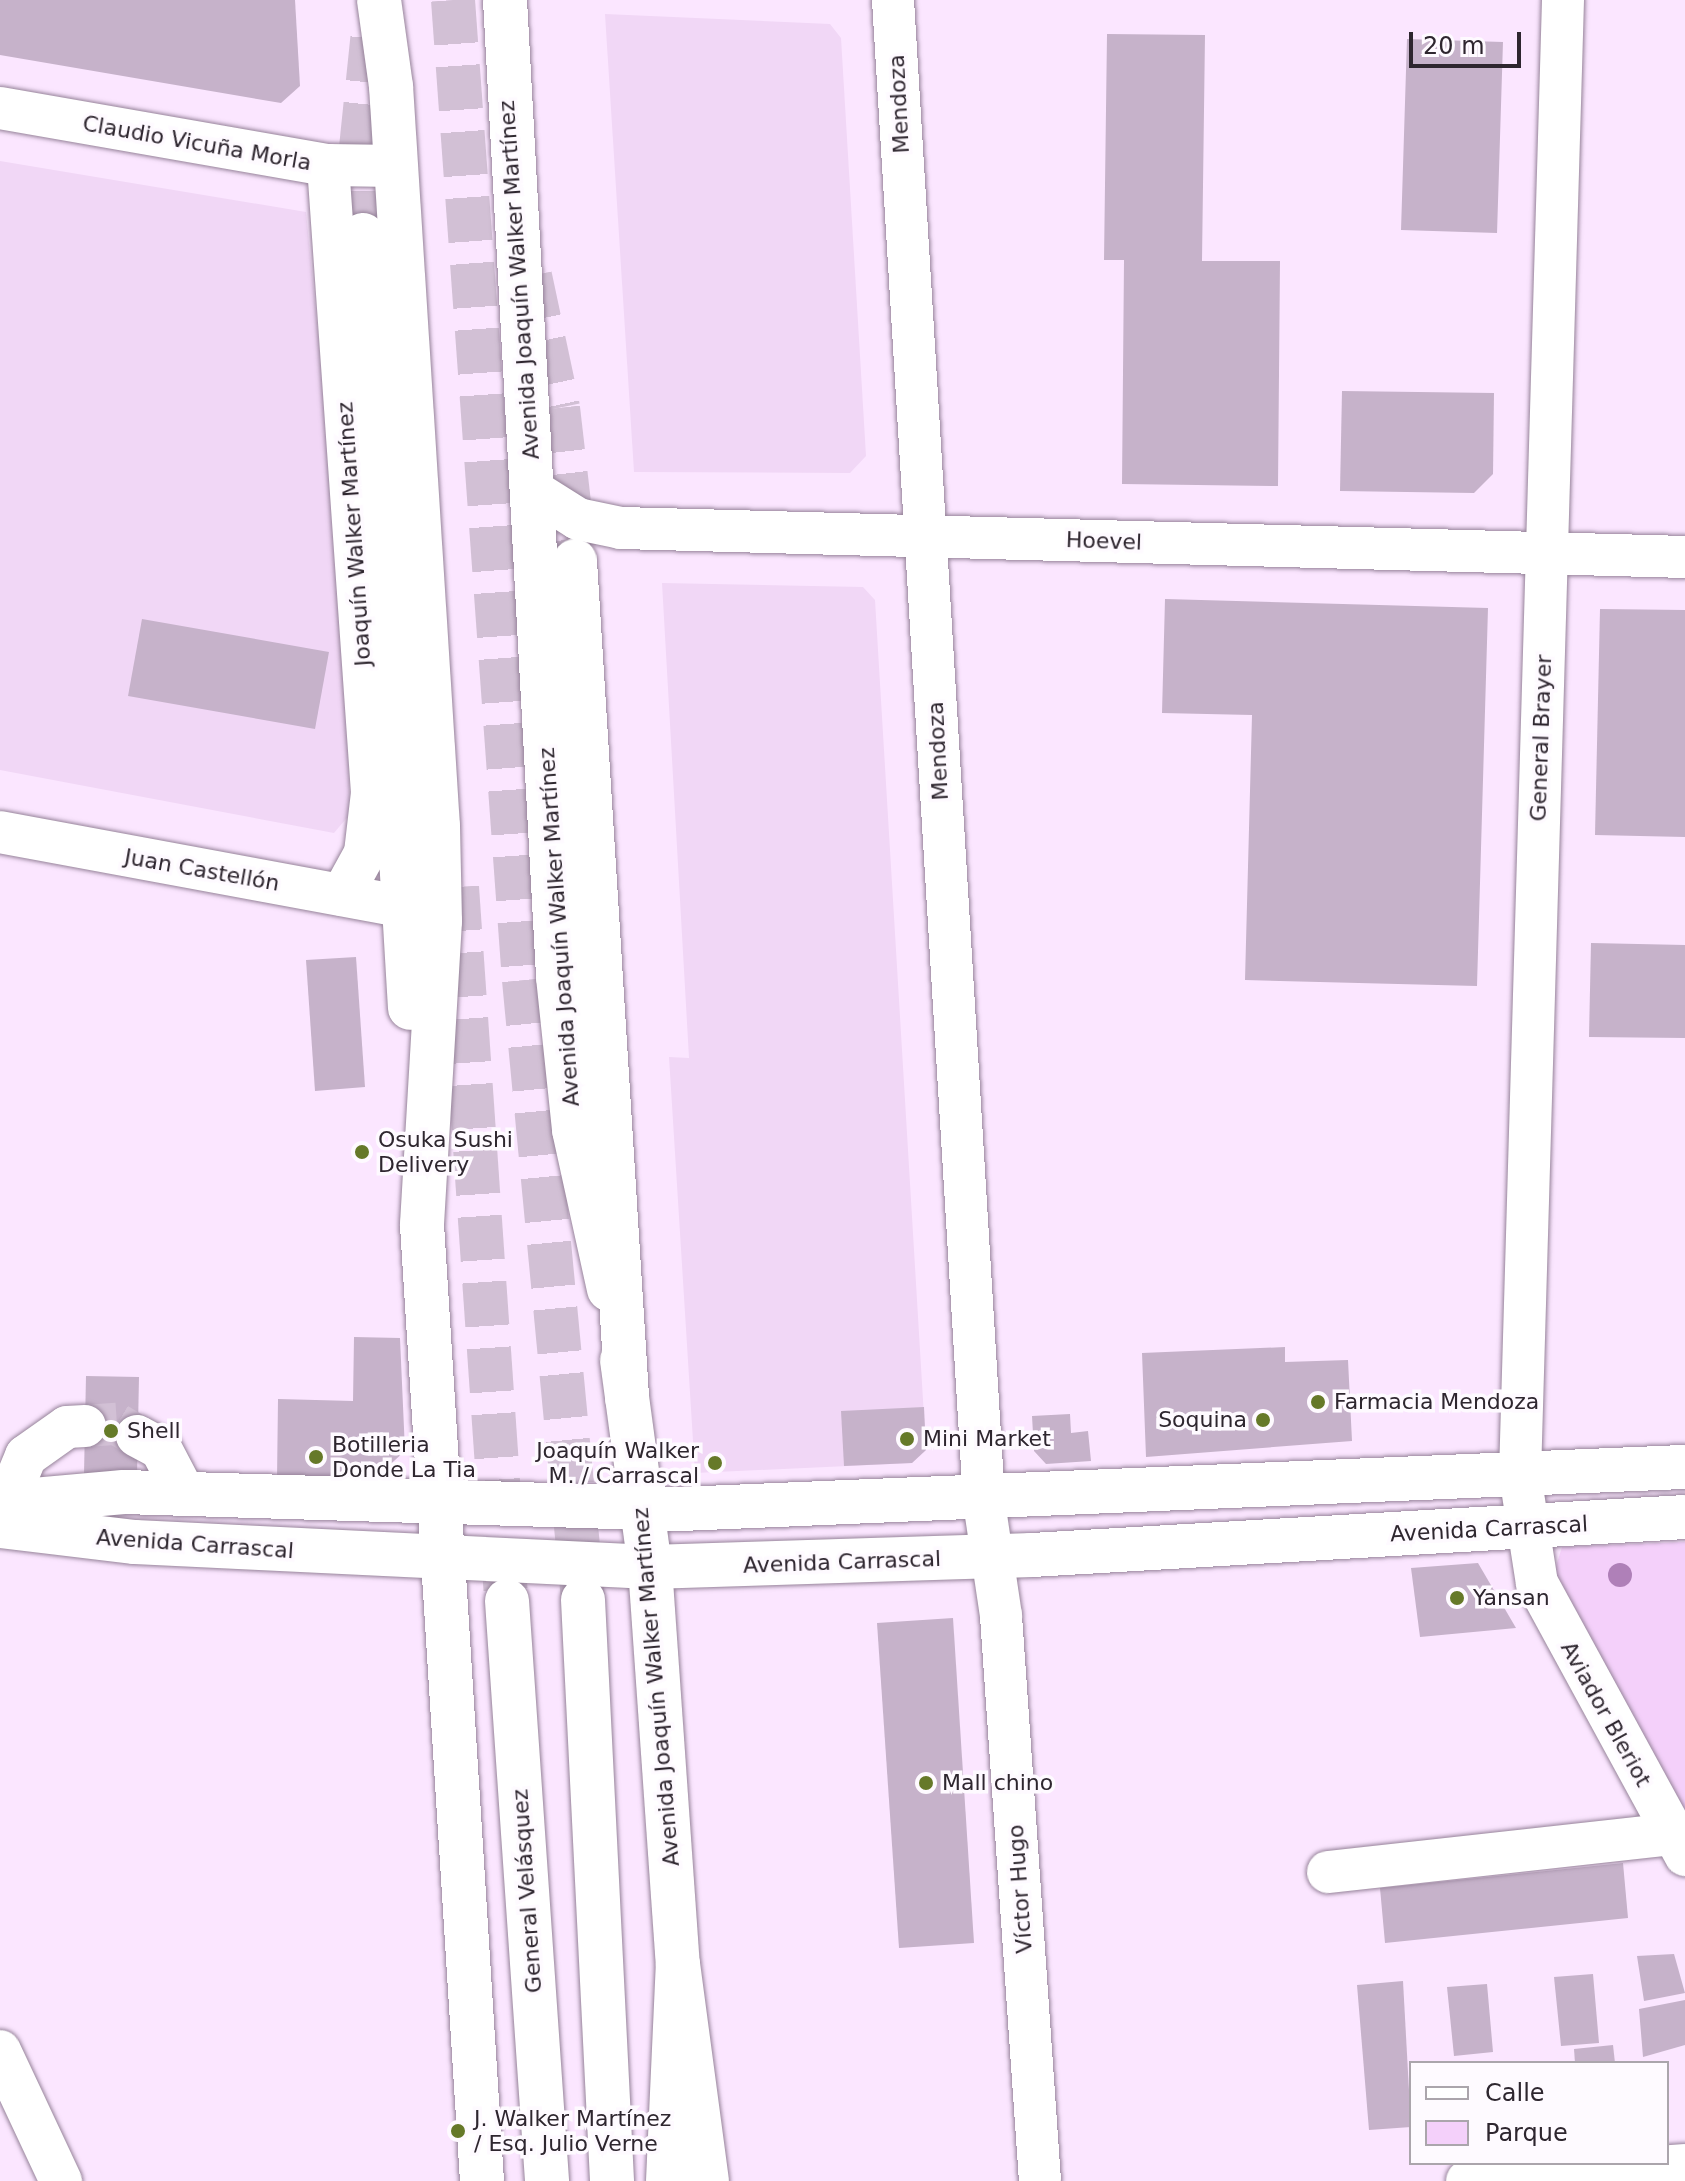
<!DOCTYPE html>
<html>
<head>
<meta charset="utf-8">
<style>
  body { margin:0 }
  #map { position:relative; width:1685px; height:2181px; overflow:hidden; background:#fbe6ff; font-family:"DejaVu Sans",sans-serif }
  div>[style] { position:absolute }
  .built>* { inset:0; background:#f1d7f6 }
  .green>* { inset:0; background:#f4d0fa }
  .building>* { inset:0; background:#c6b2ca }
  .minor-tunnel>* { height:42px; margin-top:-21px; transform-origin:0; background:repeating-linear-gradient(90deg,#d2c0d5 0 42px,transparent 0 63px) }
  .highway-tunnel>* { height:44px; margin-top:-22px; transform-origin:0; background:repeating-linear-gradient(90deg,#d2c0d5 0 44px,transparent 0 66px) }
  .roads { filter:drop-shadow(0 0 2px #96839a) drop-shadow(0 0 2px #96839a) }
  .minor>* { height:42px; margin:-21px; padding:0 21px; transform-origin:21px; border-radius:21px; background:#fff }
  .major>* { height:44px; margin:-22px; padding:0 22px; transform-origin:22px; border-radius:22px; background:#fff }
  .highway>* { height:44px; margin:-22px; padding:0 22px; transform-origin:22px; border-radius:22px; background:#fff }
  .trees>* { width:24px; height:24px; margin:-12px; border-radius:50%; background:#af80b8 }
  .dots>* { width:22px; height:22px; translate:-50% -50%; box-sizing:border-box; border:4px solid #fefaff; border-radius:50% }
  span { translate:-50% -50%; white-space:nowrap; text-align:center; line-height:1.15; -webkit-text-stroke:7px #fefaff; paint-order:stroke }
  .street-label { font-size:22px; color:#2e262f }
  .poi-label { font-size:22px; color:#2e262f }
  .left { translate:0 -50%; text-align:left }
  .right { translate:-100% -50%; text-align:right }
  .legend { position:absolute; left:1409px; top:2061px; width:260px; height:104px; box-sizing:border-box; background:#fefaff; border:2px solid #aba5ac; margin:0; padding:10px 14px; list-style:none; font-size:24px; color:#2e262f }
  .legend li { display:flex; align-items:center; gap:16px; height:40px }
  .legend b { width:40px; border:2px solid #aba5ac }
  .scale { position:absolute; left:1409px; top:32px; width:112px; height:36px; box-sizing:border-box; border:4px solid #2e262f; border-top:0; padding-left:10px; font-size:24px; line-height:28px; white-space:nowrap; color:#2e262f; -webkit-text-stroke:6px #fefaff; paint-order:stroke }
</style>
</head>
<body>
<div id="map">
  <div class="built">
    <div style="clip-path:polygon(605px 14px,830px 24px,841px 38px,866px 456px,850px 473px,634px 472px)"></div>
    <div style="clip-path:polygon(0 161px,306px 212px,342px 582px,350px 814px,334px 833px,0 770px)"></div>
    <div style="clip-path:polygon(662px 583px,863px 587px,875px 600px,926px 1450px,912px 1463px,695px 1473px,669px 1057px,689px 1058px)"></div>
  </div>
  <div class="green">
    <div style="clip-path:polygon(1685px 1542px,1685px 1824px,1552px 1579px,1562px 1547px)"></div>
  </div>
  <div class="building">
    <div style="clip-path:polygon(0 0,295px 0,300px 86px,281px 103px,0 55px)"></div>
    <div style="clip-path:polygon(1107px 34px,1205px 35px,1202px 261px,1280px 261px,1278px 486px,1122px 484px,1124px 260px,1104px 260px)"></div>
    <div style="clip-path:polygon(1407px 39px,1503px 42px,1497px 233px,1401px 230px)"></div>
    <div style="clip-path:polygon(1342px 391px,1494px 393px,1493px 474px,1474px 493px,1340px 491px)"></div>
    <div style="clip-path:polygon(1165px 599px,1488px 608px,1477px 986px,1245px 980px,1252px 715px,1162px 713px)"></div>
    <div style="clip-path:polygon(1600px 609px,1685px 610px,1685px 837px,1595px 835px)"></div>
    <div style="clip-path:polygon(142px 619px,329px 652px,315px 729px,128px 696px)"></div>
    <div style="clip-path:polygon(1591px 943px,1685px 945px,1685px 1038px,1589px 1037px)"></div>
    <div style="clip-path:polygon(356px 957px,365px 1087px,315px 1091px,306px 960px)"></div>
    <div style="clip-path:polygon(354px 1337px,400px 1338px,405px 1451px,373px 1480px,277px 1479px,278px 1399px,353px 1401px)"></div>
    <div style="clip-path:polygon(1285px 1347px,1285px 1362px,1348px 1360px,1352px 1441px,1146px 1457px,1142px 1353px)"></div>
    <div style="clip-path:polygon(86px 1376px,139px 1377px,137px 1475px,84px 1474px)"></div>
    <div style="clip-path:polygon(924px 1407px,926px 1450px,912px 1463px,844px 1466px,841px 1411px)"></div>
    <div style="clip-path:polygon(1070px 1414px,1071px 1433px,1088px 1431px,1091px 1461px,1046px 1464px,1034px 1451px,1032px 1416px)"></div>
    <div style="clip-path:polygon(1478px 1563px,1516px 1628px,1420px 1637px,1411px 1568px)"></div>
    <div style="clip-path:polygon(953px 1618px,974px 1943px,899px 1948px,877px 1623px)"></div>
    <div style="clip-path:polygon(1623px 1863px,1628px 1918px,1385px 1943px,1380px 1888px)"></div>
    <div style="clip-path:polygon(1674px 1954px,1685px 1993px,1644px 2001px,1637px 1956px)"></div>
    <div style="clip-path:polygon(1593px 1974px,1599px 2043px,1561px 2046px,1554px 1977px)"></div>
    <div style="clip-path:polygon(1403px 1981px,1411px 2127px,1369px 2130px,1357px 1985px)"></div>
    <div style="clip-path:polygon(1487px 1984px,1493px 2052px,1454px 2056px,1447px 1987px)"></div>
    <div style="clip-path:polygon(1685px 2000px,1685px 2045px,1643px 2057px,1639px 2009px)"></div>
    <div style="clip-path:polygon(1613px 2045px,1615px 2063px,1575px 2063px,1574px 2049px)"></div>
  </div>
  <div class="minor-tunnel">
    <div style="left:85px;top:1426px;width:32px;rotate:-4deg"></div>
    <div style="left:117px;top:1424px;width:23px;rotate:31deg"></div>
  </div>
  <div class="highway-tunnel">
    <div style="left:453px;top:0;width:983px;rotate:85.86deg"></div>
    <div style="left:524px;top:980px;width:623px;rotate:84.56deg"></div>
    <div style="left:363px;top:235px;width:87px;rotate:-91.3deg"></div>
    <div style="left:361px;top:148px;width:127px;rotate:-84.1deg"></div>
    <div style="left:530px;top:276px;width:135px;rotate:78deg"></div>
    <div style="left:558px;top:408px;width:140px;rotate:83.4deg"></div>
    <div style="left:457px;top:887px;width:712px;rotate:86.05deg"></div>
  </div>
  <div class="roads">
    <div class="minor">
      <div style="left:893px;top:0;width:1505px;rotate:86.53deg"></div>
      <div style="left:984px;top:1502px;width:115px;rotate:81.5deg"></div>
      <div style="left:1001px;top:1616px;width:566px;rotate:86.05deg"></div>
      <div style="left:1563px;top:0;width:1476px;rotate:91.67deg"></div>
      <div style="left:1520px;top:1475px;width:109px;rotate:81.1deg"></div>
      <div style="left:1537px;top:1583px;width:310px;rotate:61.4deg"></div>
      <div style="left:0;top:108px;width:333px;rotate:9.9deg"></div>
      <div style="left:328px;top:165px;width:68px;rotate:0.8deg"></div>
      <div style="left:328px;top:165px;width:630px;rotate:85.99deg"></div>
      <div style="left:372px;top:793px;width:60px;rotate:96.7deg"></div>
      <div style="left:365px;top:853px;width:48px;rotate:118.7deg"></div>
      <div style="left:532px;top:490px;width:54px;rotate:32.2deg"></div>
      <div style="left:578px;top:519px;width:44px;rotate:11.8deg"></div>
      <div style="left:621px;top:528px;width:1064px;rotate:1.56deg"></div>
      <div style="left:0;top:832px;width:411px;rotate:10.5deg"></div>
      <div style="left:137px;top:1436px;width:27px;rotate:28deg"></div>
      <div style="left:161px;top:1449px;width:50px;rotate:62.4deg"></div>
      <div style="left:7px;top:1502px;width:50px;rotate:-67.6deg"></div>
      <div style="left:26px;top:1456px;width:50px;rotate:-35.3deg"></div>
      <div style="left:67px;top:1427px;width:18px;rotate:-3deg"></div>
      <div style="left:1328px;top:1872px;width:347px;rotate:-6.3deg"></div>
      <div style="left:0;top:2051px;width:144px;rotate:64.9deg"></div>
      <div style="left:1467px;top:2181px;width:219px;rotate:-4.2deg"></div>
    </div>
    <div class="major">
      <div style="left:379px;top:0;width:87px;rotate:82.1deg"></div>
      <div style="left:391px;top:86px;width:741px;rotate:86.37deg"></div>
      <div style="left:438px;top:826px;width:95px;rotate:88.8deg"></div>
      <div style="left:440px;top:921px;width:305px;rotate:93.4deg"></div>
      <div style="left:422px;top:1225px;width:958px;rotate:86.41deg"></div>
      <div style="left:505px;top:0;width:978px;rotate:86.89deg"></div>
      <div style="left:558px;top:977px;width:154px;rotate:84deg"></div>
      <div style="left:574px;top:1130px;width:163px;rotate:77.6deg"></div>
      <div style="left:404px;top:907px;width:101px;rotate:86.6deg"></div>
      <div style="left:622px;top:1360px;width:209px;rotate:82.3deg"></div>
      <div style="left:650px;top:1567px;width:398px;rotate:86deg"></div>
      <div style="left:678px;top:1964px;width:219px;rotate:82.4deg"></div>
      <div style="left:0;top:1503px;width:124px;rotate:-5.1deg"></div>
      <div style="left:124px;top:1492px;width:557px;rotate:1.75deg"></div>
      <div style="left:681px;top:1509px;width:1005px;rotate:-2.4deg"></div>
      <div style="left:0;top:1526px;width:136px;rotate:6.8deg"></div>
      <div style="left:135px;top:1542px;width:516px;rotate:2.78deg"></div>
      <div style="left:650px;top:1567px;width:382px;rotate:-1.8deg"></div>
      <div style="left:1032px;top:1555px;width:654px;rotate:-3.33deg"></div>
    </div>
    <div class="highway">
      <div style="left:363px;top:235px;width:673px;rotate:86.51deg"></div>
      <div style="left:575px;top:561px;width:838px;rotate:86.44deg"></div>
      <div style="left:583px;top:1600px;width:582px;rotate:87.14deg"></div>
      <div style="left:507px;top:1601px;width:581px;rotate:86.05deg"></div>
      <div style="left:668px;top:2181px;width:217px;rotate:-87.4deg"></div>
    </div>
  </div>
  <div class="trees">
    <div style="left:1620px;top:1575px"></div>
  </div>
  <div class="dots">
    <div style="left:362px;top:1152px;background:#667929"></div>
    <div style="left:1318px;top:1402px;background:#667929"></div>
    <div style="left:1263px;top:1420px;background:#667929"></div>
    <div style="left:111px;top:1431px;background:#667929"></div>
    <div style="left:907px;top:1439px;background:#667929"></div>
    <div style="left:316px;top:1457px;background:#667929"></div>
    <div style="left:715px;top:1463px;background:#667929"></div>
    <div style="left:1457px;top:1598px;background:#667929"></div>
    <div style="left:926px;top:1783px;background:#667929"></div>
    <div style="left:458px;top:2131px;background:#667929"></div>
  </div>
  <div class="street-label">
    <span style="left:899px;top:104px;rotate:-93deg">Mendoza</span>
    <span style="left:197px;top:143px;rotate:10deg">Claudio Vicuña Morla</span>
    <span style="left:519px;top:280px;rotate:-94deg">Avenida Joaquín Walker Martínez</span>
    <span style="left:354px;top:534px;rotate:-94deg">Joaquín Walker Martínez</span>
    <span style="left:1104px;top:541px;rotate:2deg">Hoevel</span>
    <span style="left:1541px;top:738px;rotate:-88deg">General Brayer</span>
    <span style="left:938px;top:751px;rotate:-93deg">Mendoza</span>
    <span style="left:202px;top:870px;rotate:10deg">Juan Castellón</span>
    <span style="left:559px;top:927px;rotate:-94deg">Avenida Joaquín Walker Martínez</span>
    <span style="left:1489px;top:1529px;rotate:-3deg">Avenida Carrascal</span>
    <span style="left:195px;top:1544px;rotate:4deg">Avenida Carrascal</span>
    <span style="left:842px;top:1562px;rotate:-2deg">Avenida Carrascal</span>
    <span style="left:656px;top:1687px;rotate:-95deg">Avenida Joaquín Walker Martínez</span>
    <span style="left:1606px;top:1714px;rotate:61deg">Aviador Bleriot</span>
    <span style="left:1020px;top:1889px;rotate:-94deg">Víctor Hugo</span>
    <span style="left:527px;top:1891px;rotate:-94deg">General Velásquez</span>
  </div>
  <div class="poi-label">
    <span class="left" style="left:378px;top:1152px">Osuka Sushi<br>Delivery</span>
    <span class="left" style="left:1334px;top:1402px">Farmacia Mendoza</span>
    <span class="right" style="left:1247px;top:1420px">Soquina</span>
    <span class="left" style="left:127px;top:1431px">Shell</span>
    <span class="left" style="left:923px;top:1439px">Mini Market</span>
    <span class="left" style="left:332px;top:1457px">Botilleria<br>Donde La Tia</span>
    <span class="right" style="left:699px;top:1463px">Joaquín Walker<br>M. / Carrascal</span>
    <span class="left" style="left:1473px;top:1598px">Yansan</span>
    <span class="left" style="left:942px;top:1783px">Mall chino</span>
    <span class="left" style="left:474px;top:2131px">J. Walker Martínez<br>/ Esq. Julio Verne</span>
  </div>
  <ul class="legend">
  <li><b style="height:10px;background:#fff"></b>Calle</li>
  <li><b style="height:22px;background:#f4d0fa"></b>Parque</li>
  </ul>
  <div class="scale">20 m</div>
</div>
</body>
</html>
